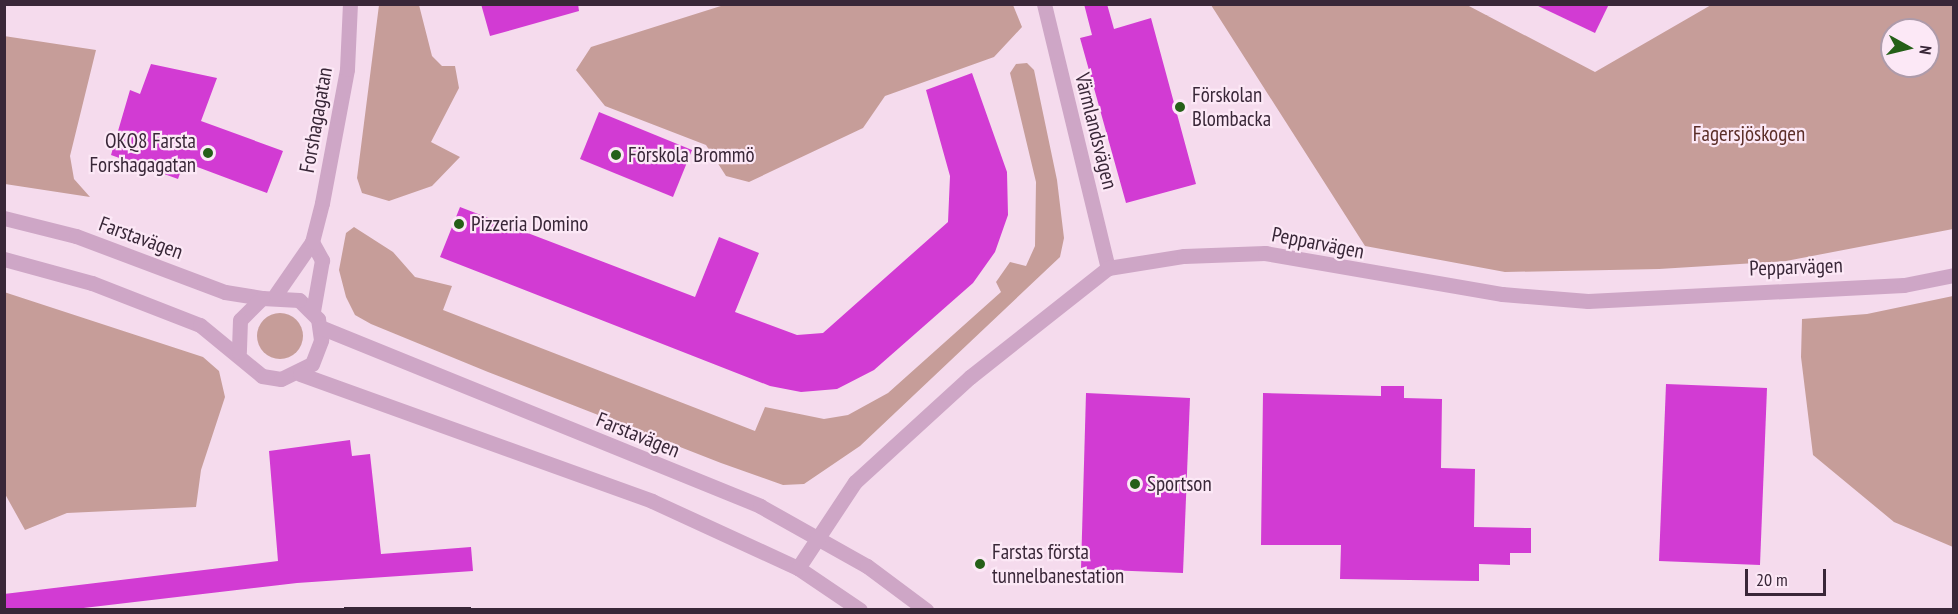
<!DOCTYPE html>
<html>
<head>
<meta charset="utf-8">
<style>
  body { margin:0 }
  #map { position:relative; width:1958px; height:614px; overflow:hidden; background:#f5dbed; font-family:"PT Sans Narrow",sans-serif }
  div>[style] { position:absolute }
  .green>* { inset:0; background:#c69d99 }
  .round { border-radius:50% }
  .building>* { inset:0; background:#d23bd3 }
  .minor>* { height:15px; margin:-7.5px; padding:0 7.5px; transform-origin:7.5px; border-radius:7.5px; background:#cea6c6 }
  .rail>* { height:7px; margin-top:-3.5px; transform-origin:0; background:repeating-linear-gradient(90deg,#fce8f6 0 14px,#392738 0 28px); box-sizing:border-box; border-block:2px solid #392738 }
  .dots>* { width:16px; height:16px; translate:-50% -50%; box-sizing:border-box; border:3px solid #fce8f6; border-radius:50% }
  span { translate:-50% -50%; white-space:nowrap; text-align:center; line-height:1.15; -webkit-text-stroke:4.5px #fce8f6; paint-order:stroke }
  .poi-label { font-size:21px; color:#392738 }
  .left { translate:0 -50%; text-align:left }
  .right { translate:-100% -50%; text-align:right }
  .street-label { font-size:21px; color:#392738 }
  .park-label { font-size:21px; color:#5b2e28 }
  .frame { position:absolute; inset:0; border:6px solid #392738; pointer-events:none }
  .north { position:absolute; left:1880px; top:18px; width:60px; height:60px; box-sizing:border-box; background:#fce8f6; border:2px solid #ae9baa; border-radius:50%; rotate:98deg; font-size:16px; font-weight:700; line-height:24px; text-align:center; color:#392738 }
  .north::after { content:''; display:block; margin:auto; width:21px; height:27px; background:#256018; clip-path:polygon(50% 0,100% 100%,50% 72%,0 100%) }
  .scale { position:absolute; left:1745px; top:569px; width:81px; height:27px; box-sizing:border-box; border:3px solid #392738; border-top:0; padding-left:8px; font-size:18px; line-height:21px; white-space:nowrap; color:#392738; -webkit-text-stroke:4px #fce8f6; paint-order:stroke }
</style>
</head>
<body>
<div id="map">
  <div class="green">
    <div style="clip-path:polygon(379px 5px,419px 5px,432px 56px,442px 66px,455px 66px,459px 88px,431px 142px,460px 157px,432px 186px,389px 201px,362px 193px,357px 178px)"></div>
    <div style="clip-path:polygon(724px 5px,1013px 5px,1022px 27px,994px 57px,885px 96px,863px 128px,749px 182px,726px 176px,706px 145px,605px 106px,576px 70px,591px 47px)"></div>
    <div style="clip-path:polygon(evenodd,1211px 5px,1467px 5px,1595px 72px,1711px 5px,1953px 5px,1953px 229px,1786px 261px,1659px 269px,1505px 272px,1365px 246px,1211px 5px,1892px 30px,1928px 30px,1928px 66px,1892px 66px,1892px 30px)"></div>
    <div style="clip-path:polygon(4px 36px,96px 50px,70px 156px,74px 179px,90px 197px,5px 184px)"></div>
    <div style="clip-path:polygon(1027px 63px,1034px 70px,1057px 180px,1064px 238px,1060px 257px,860px 446px,804px 484px,783px 485px,721px 463px,488px 372px,371px 324px,355px 315px,346px 297px,339px 270px,346px 233px,354px 227px,393px 252px,415px 277px,452px 286px,443px 310px,755px 431px,765px 407px,824px 419px,848px 415px,888px 393px,1001px 292px,996px 282px,1010px 262px,1026px 266px,1035px 246px,1036px 182px,1010px 73px,1016px 64px)"></div>
    <div style="clip-path:polygon(4px 292px,203px 357px,219px 371px,225px 397px,201px 470px,196px 507px,67px 513px,25px 530px,5px 494px)"></div>
    <div style="clip-path:polygon(1953px 296px,1954px 296px,1953px 547px,1894px 522px,1813px 455px,1801px 357px,1802px 319px,1867px 314px)"></div>
    <div class="round" style="left:257px;top:313px;width:46px;height:46px"></div>
  </div>
  <div class="building">
    <div style="clip-path:polygon(481px 4px,578px 4px,579px 11px,490px 36px)"></div>
    <div style="clip-path:polygon(1084px 4px,1107px 4px,1114px 29px,1151px 18px,1196px 184px,1126px 203px,1080px 38px,1092px 35px)"></div>
    <div style="clip-path:polygon(1534px 4px,1609px 4px,1595px 33px)"></div>
    <div style="clip-path:polygon(151px 64px,217px 78px,201px 121px,283px 151px,267px 193px,184px 162px,178px 179px,111px 155px,130px 90px,140px 94px)"></div>
    <div style="clip-path:polygon(972px 73px,1007px 172px,1008px 215px,995px 252px,973px 283px,874px 370px,837px 389px,801px 392px,770px 386px,440px 257px,460px 207px,695px 297px,719px 237px,759px 253px,735px 312px,797px 335px,823px 333px,948px 222px,950px 176px,926px 90px)"></div>
    <div style="clip-path:polygon(599px 112px,692px 150px,673px 197px,580px 159px)"></div>
    <div style="clip-path:polygon(1666px 384px,1767px 388px,1760px 565px,1659px 561px)"></div>
    <div style="clip-path:polygon(1381px 386px,1404px 386px,1404px 398px,1442px 399px,1441px 468px,1475px 469px,1474px 527px,1531px 528px,1531px 553px,1510px 553px,1510px 565px,1479px 564px,1479px 581px,1340px 579px,1341px 545px,1261px 545px,1263px 393px,1381px 396px)"></div>
    <div style="clip-path:polygon(1086px 393px,1190px 398px,1183px 573px,1081px 569px)"></div>
    <div style="clip-path:polygon(350px 440px,352px 456px,370px 454px,381px 554px,471px 547px,473px 571px,297px 583px,75px 609px,4px 609px,4px 594px,278px 561px,269px 451px)"></div>
  </div>
  <div class="minor">
    <div style="left:1044px;top:4px;width:272px;rotate:76.4deg"></div>
    <div style="left:4px;top:218px;width:74px;rotate:14deg"></div>
    <div style="left:76px;top:236px;width:159px;rotate:20.6deg"></div>
    <div style="left:225px;top:292px;width:37px;rotate:9deg"></div>
    <div style="left:312px;top:242px;width:21px;rotate:61deg"></div>
    <div style="left:322px;top:260px;width:52px;rotate:100deg"></div>
    <div style="left:4px;top:259px;width:91px;rotate:15.3deg"></div>
    <div style="left:92px;top:283px;width:116px;rotate:21.3deg"></div>
    <div style="left:200px;top:325px;width:80px;rotate:39.4deg"></div>
    <div style="left:262px;top:376px;width:19px;rotate:9deg"></div>
    <div style="left:281px;top:379px;width:34px;rotate:-26deg"></div>
    <div style="left:312px;top:364px;width:26px;rotate:-69deg"></div>
    <div style="left:321px;top:340px;width:21px;rotate:-98deg"></div>
    <div style="left:318px;top:319px;width:27px;rotate:-135deg"></div>
    <div style="left:299px;top:300px;width:37px;rotate:-177deg"></div>
    <div style="left:262px;top:298px;width:31px;rotate:135deg"></div>
    <div style="left:240px;top:320px;width:32px;rotate:92deg"></div>
    <div style="left:276px;top:294px;width:63px;rotate:-55.3deg"></div>
    <div style="left:312px;top:242px;width:40px;rotate:-75.6deg"></div>
    <div style="left:322px;top:203px;width:136px;rotate:-79.4deg"></div>
    <div style="left:347px;top:69px;width:65px;rotate:-87.4deg"></div>
    <div style="left:320px;top:327px;width:475px;rotate:22.1deg"></div>
    <div style="left:760px;top:506px;width:123px;rotate:29.3deg"></div>
    <div style="left:867px;top:566px;width:74px;rotate:36.7deg"></div>
    <div style="left:300px;top:374px;width:374px;rotate:19.8deg"></div>
    <div style="left:652px;top:501px;width:161px;rotate:24.7deg"></div>
    <div style="left:798px;top:568px;width:75px;rotate:34.1deg"></div>
    <div style="left:798px;top:568px;width:103px;rotate:-56.5deg"></div>
    <div style="left:855px;top:482px;width:156px;rotate:-42.4deg"></div>
    <div style="left:970px;top:377px;width:176px;rotate:-38.3deg"></div>
    <div style="left:1108px;top:268px;width:77px;rotate:-9deg"></div>
    <div style="left:1184px;top:256px;width:81px;rotate:-2.1deg"></div>
    <div style="left:1265px;top:253px;width:241px;rotate:9.8deg"></div>
    <div style="left:1502px;top:294px;width:86px;rotate:4.7deg"></div>
    <div style="left:1588px;top:301px;width:316px;rotate:-2.9deg"></div>
    <div style="left:1904px;top:285px;width:51px;rotate:-11.3deg"></div>
  </div>
  <div class="rail">
    <div style="left:344px;top:610px;width:127px"></div>
  </div>
  <div class="dots">
    <div style="left:1180px;top:107px;background:#256018"></div>
    <div style="left:208px;top:153px;background:#256018"></div>
    <div style="left:616px;top:155px;background:#256018"></div>
    <div style="left:459px;top:224px;background:#256018"></div>
    <div style="left:1135px;top:484px;background:#256018"></div>
    <div style="left:980px;top:564px;background:#256018"></div>
  </div>
  <div class="poi-label">
    <span class="left" style="left:1192px;top:107px">Förskolan<br>Blombacka</span>
    <span class="right" style="left:196px;top:153px">OKQ8 Farsta<br>Forshagagatan</span>
    <span class="left" style="left:628px;top:155px">Förskola Brommö</span>
    <span class="left" style="left:471px;top:224px">Pizzeria Domino</span>
    <span class="left" style="left:1147px;top:484px">Sportson</span>
    <span class="left" style="left:992px;top:564px">Farstas första<br>tunnelbanestation</span>
  </div>
  <div class="street-label">
    <span style="left:316px;top:120px;rotate:-80deg">Forshagagatan</span>
    <span style="left:1096px;top:131px;rotate:76deg">Värmlandsvägen</span>
    <span style="left:141px;top:238px;rotate:20deg">Farstavägen</span>
    <span style="left:1318px;top:243px;rotate:11deg">Pepparvägen</span>
    <span style="left:1796px;top:267px;rotate:-2deg">Pepparvägen</span>
    <span style="left:638px;top:435px;rotate:22deg">Farstavägen</span>
  </div>
  <div class="park-label">
    <span style="left:1749px;top:134px">Fagersjöskogen</span>
  </div>
  <div class="frame"></div>
  <div class="north">N</div>
  <div class="scale">20 m</div>
</div>
</body>
</html>
